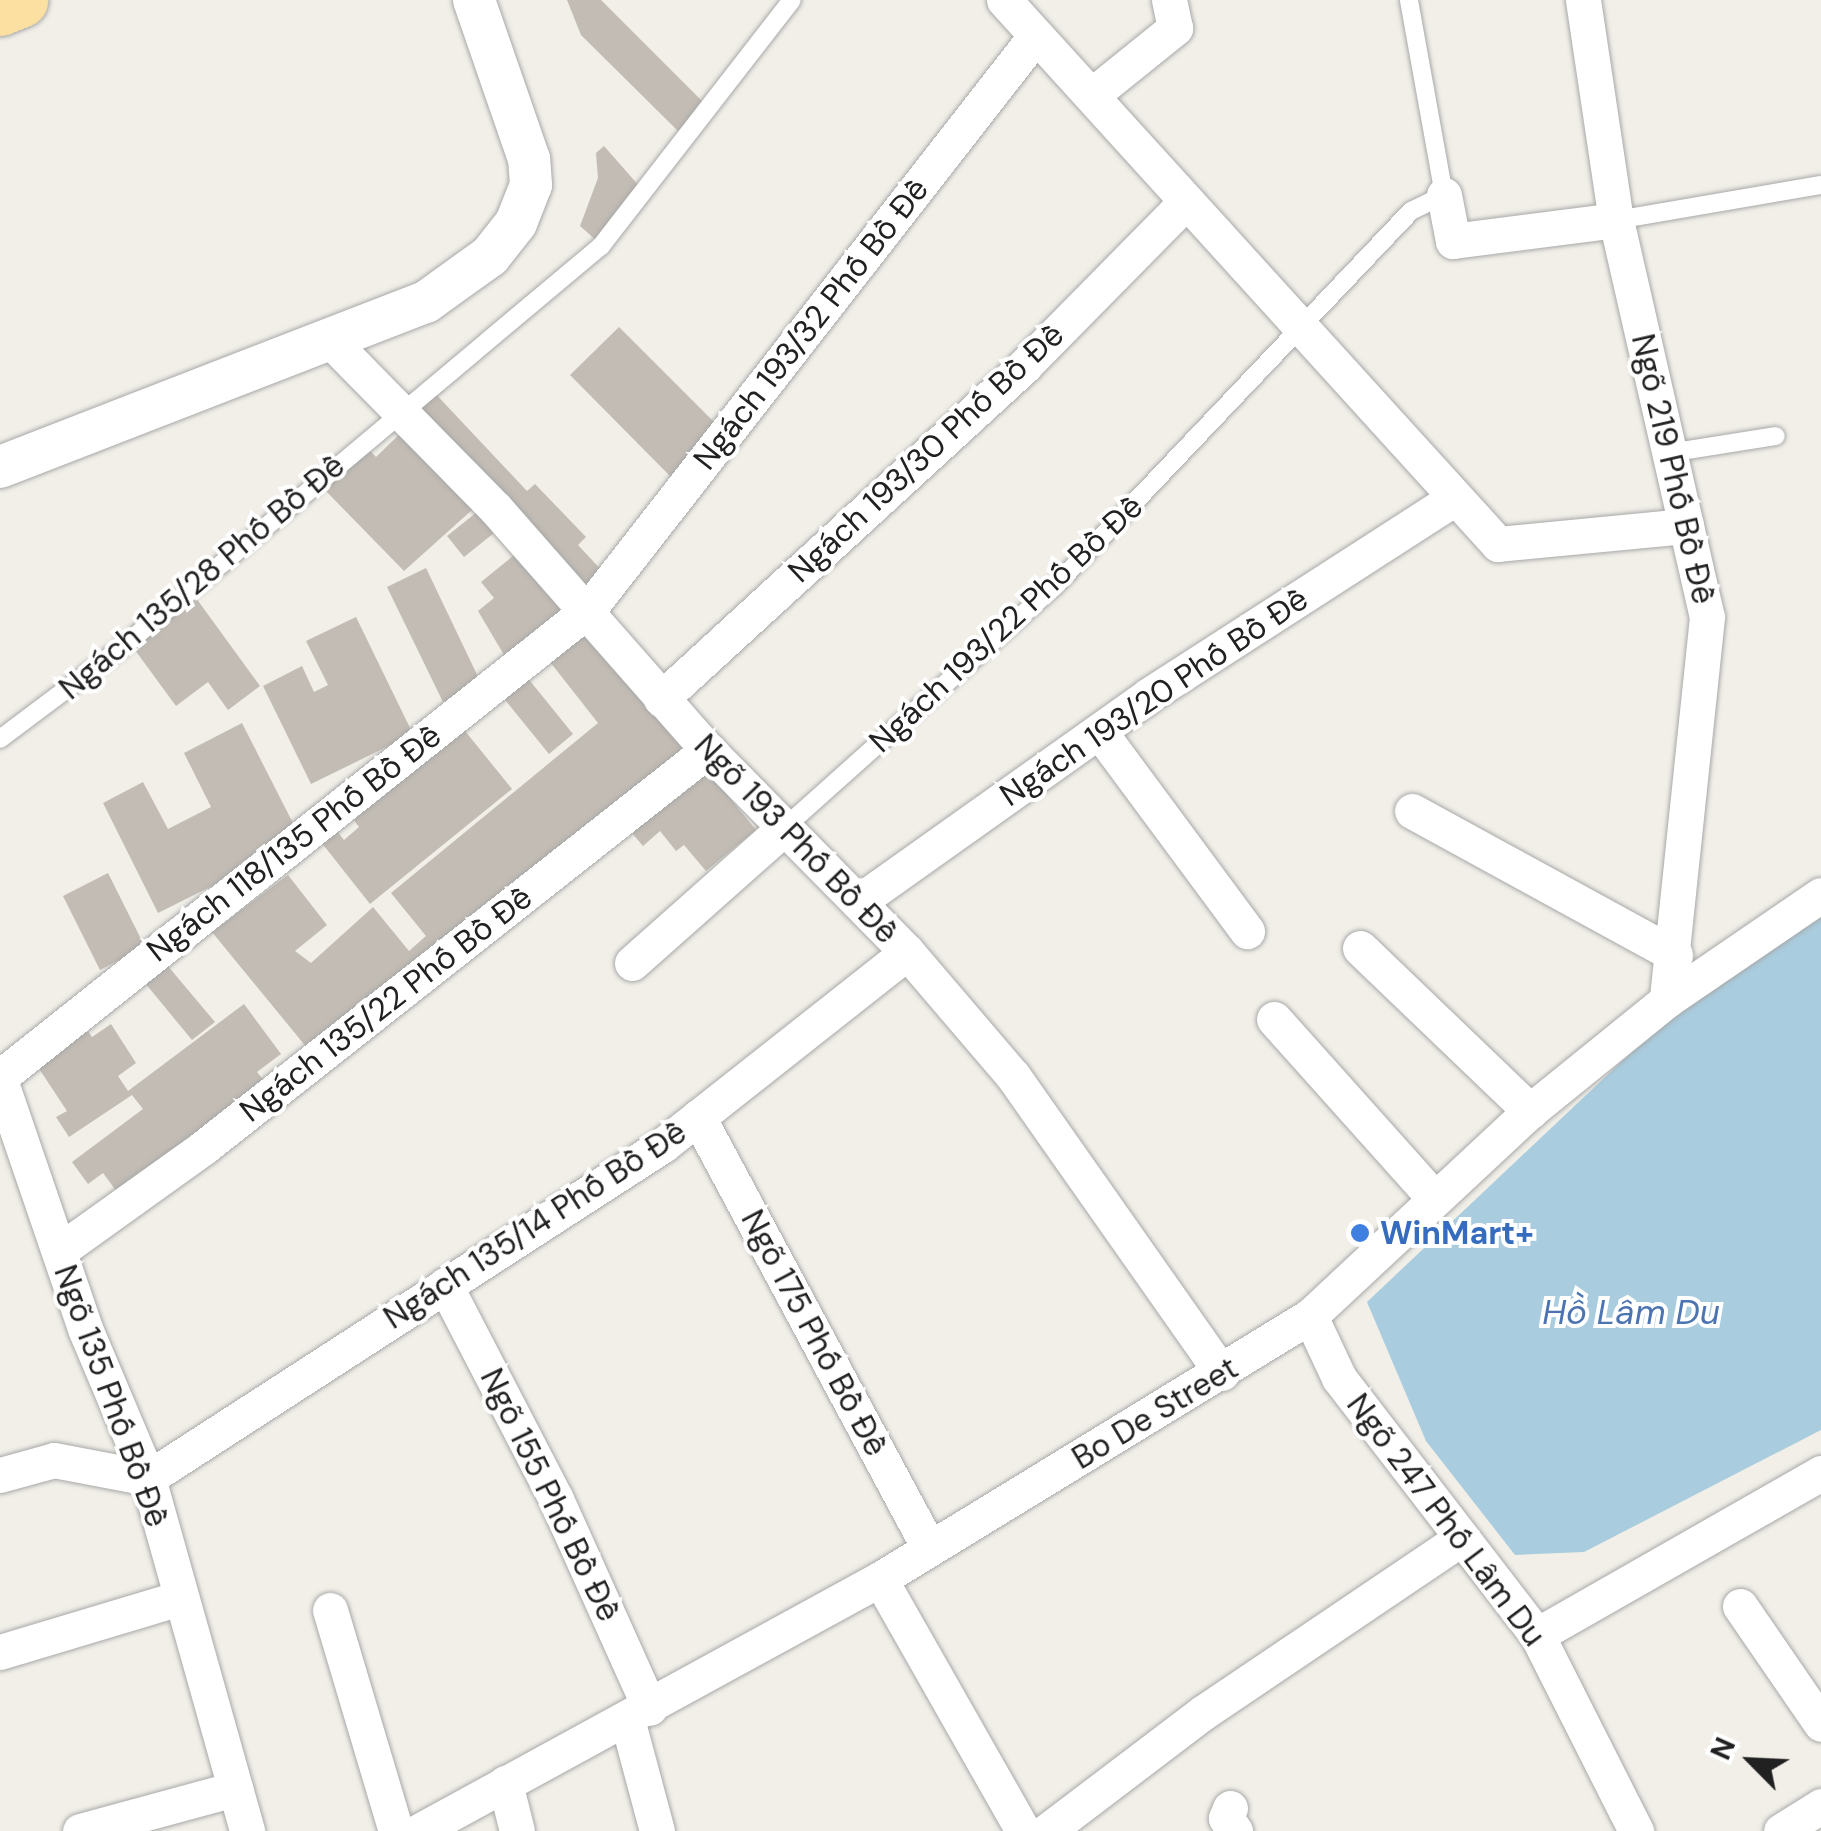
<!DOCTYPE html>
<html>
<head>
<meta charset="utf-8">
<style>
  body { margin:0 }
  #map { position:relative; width:1821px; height:1831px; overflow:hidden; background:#f1efe8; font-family:"DM Sans",sans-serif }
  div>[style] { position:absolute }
  .water>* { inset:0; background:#a9ccde }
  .building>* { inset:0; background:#c2bcb4 }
  .roads { filter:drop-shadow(0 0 2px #a8a8a8) drop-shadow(0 0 2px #a8a8a8) }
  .service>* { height:18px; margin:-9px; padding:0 9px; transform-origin:9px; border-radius:9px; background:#fff }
  .minor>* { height:35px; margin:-17.5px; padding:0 17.5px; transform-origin:17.5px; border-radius:17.5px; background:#fff }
  .tertiary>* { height:42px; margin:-21px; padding:0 21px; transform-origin:21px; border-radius:21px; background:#fff }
  .primary>* { height:55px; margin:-27.5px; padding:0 27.5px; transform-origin:27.5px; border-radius:27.5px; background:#fce0a2 }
  .dots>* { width:28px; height:28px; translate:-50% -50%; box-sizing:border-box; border:5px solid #fff; border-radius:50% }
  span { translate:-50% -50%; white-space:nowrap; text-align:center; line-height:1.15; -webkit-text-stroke:8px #fff; paint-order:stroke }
  .street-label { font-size:32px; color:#212121 }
  .shop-label { font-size:32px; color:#366cbe; font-weight:700 }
  .left { translate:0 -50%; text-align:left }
  .water-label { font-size:35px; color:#4c73b2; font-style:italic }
  .north { position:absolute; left:1701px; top:1711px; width:100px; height:100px; -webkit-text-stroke:8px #fff; paint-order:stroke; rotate:294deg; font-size:28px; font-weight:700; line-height:40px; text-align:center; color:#212121 }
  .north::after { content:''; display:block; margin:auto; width:35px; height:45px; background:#212121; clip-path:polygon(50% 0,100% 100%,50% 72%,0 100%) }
</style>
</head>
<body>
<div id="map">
  <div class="water">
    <div style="clip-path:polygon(1821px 912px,1821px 1430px,1584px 1552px,1515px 1555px,1426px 1441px,1367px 1302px,1656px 1029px)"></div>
  </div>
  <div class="building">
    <div style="clip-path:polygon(567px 0,601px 0,705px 104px,678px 131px,581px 35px)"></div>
    <div style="clip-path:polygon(604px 146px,640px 187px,597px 241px,580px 226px,598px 178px,596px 153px)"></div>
    <div style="clip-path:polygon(619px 327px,719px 427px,670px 476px,570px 375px)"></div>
    <div style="clip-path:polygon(431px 389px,527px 491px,535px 484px,586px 537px,578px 545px,607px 576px,584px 597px,408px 411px)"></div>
    <div style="clip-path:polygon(409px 425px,482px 501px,404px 571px,322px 487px,365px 445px,376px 457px)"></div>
    <div style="clip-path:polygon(487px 504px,504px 525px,464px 557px,447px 536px)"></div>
    <div style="clip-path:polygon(524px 547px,576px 612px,507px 660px,478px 611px,494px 598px,481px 582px)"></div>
    <div style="clip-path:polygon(426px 568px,481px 683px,443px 702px,387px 587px)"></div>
    <div style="clip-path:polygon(196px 598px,260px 686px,228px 710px,208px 682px,176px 706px,132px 646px)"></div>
    <div style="clip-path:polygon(356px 617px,413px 734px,311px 784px,263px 686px,302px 666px,314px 692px,328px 685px,306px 641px)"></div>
    <div style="clip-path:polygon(587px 618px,690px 745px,312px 1054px,212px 932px,288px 875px,327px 925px,295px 951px,311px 963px,373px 907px,409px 951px,426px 936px,391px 893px,598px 723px,543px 653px)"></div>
    <div style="clip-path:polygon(522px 671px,573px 734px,549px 754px,497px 690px)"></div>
    <div style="clip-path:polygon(242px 723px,297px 831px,239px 864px,242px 871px,158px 913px,103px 803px,143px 782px,168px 829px,211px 807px,184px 753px)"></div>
    <div style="clip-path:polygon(461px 726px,512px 789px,370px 904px,321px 842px,336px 830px,344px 840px,359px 827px,350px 815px)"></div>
    <div style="clip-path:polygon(702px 764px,756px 830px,706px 871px,684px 845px,676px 851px,660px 831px,643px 846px,626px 826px)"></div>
    <div style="clip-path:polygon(108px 873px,145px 947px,100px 970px,63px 896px)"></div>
    <div style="clip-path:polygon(167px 965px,215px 1022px,192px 1040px,145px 983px)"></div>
    <div style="clip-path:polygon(244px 1004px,281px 1054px,257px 1072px,267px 1085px,120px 1196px,103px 1173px,88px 1184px,72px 1162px,143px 1109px,132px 1095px,69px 1137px,56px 1117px,67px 1111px,30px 1055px,81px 1021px,92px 1037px,111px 1024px,136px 1063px,118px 1076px,128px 1091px)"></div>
  </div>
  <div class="roads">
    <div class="service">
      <div style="left:1616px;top:220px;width:208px;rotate:-9.7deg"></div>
      <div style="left:1669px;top:453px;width:108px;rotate:-9deg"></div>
      <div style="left:0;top:739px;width:150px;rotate:-36.9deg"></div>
      <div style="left:120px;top:649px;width:628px;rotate:-39.96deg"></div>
      <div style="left:601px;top:246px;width:311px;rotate:-52.2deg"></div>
      <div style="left:784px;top:828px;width:365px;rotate:-41.8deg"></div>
      <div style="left:1056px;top:585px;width:516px;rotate:-46.49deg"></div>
      <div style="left:1411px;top:211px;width:37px;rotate:-26deg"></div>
      <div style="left:1444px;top:195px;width:198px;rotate:-100.2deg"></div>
    </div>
    <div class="minor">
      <div style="left:1004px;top:0;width:735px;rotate:47.76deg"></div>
      <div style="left:1498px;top:544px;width:189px;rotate:-5.5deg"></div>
      <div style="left:1583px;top:0;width:222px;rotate:81.5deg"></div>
      <div style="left:1616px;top:220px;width:407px;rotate:77.1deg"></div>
      <div style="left:1707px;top:617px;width:385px;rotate:96deg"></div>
      <div style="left:1092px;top:95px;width:107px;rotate:-38.9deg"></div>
      <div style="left:1175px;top:28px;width:29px;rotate:-102deg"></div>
      <div style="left:1444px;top:195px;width:47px;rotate:78.9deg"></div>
      <div style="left:1453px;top:241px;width:164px;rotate:-7.3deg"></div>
      <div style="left:329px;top:339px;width:238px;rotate:45.5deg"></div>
      <div style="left:496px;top:509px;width:321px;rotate:48.7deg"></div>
      <div style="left:708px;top:750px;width:284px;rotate:45.4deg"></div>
      <div style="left:907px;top:952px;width:163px;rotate:49.5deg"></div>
      <div style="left:1013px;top:1076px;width:363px;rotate:54.9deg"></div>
      <div style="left:661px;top:699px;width:493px;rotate:-42.5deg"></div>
      <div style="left:1024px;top:366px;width:231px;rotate:-45.4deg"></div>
      <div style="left:1099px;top:731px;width:249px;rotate:53.5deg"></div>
      <div style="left:1412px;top:811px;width:300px;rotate:28.7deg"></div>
      <div style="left:858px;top:902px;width:357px;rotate:-35.4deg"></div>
      <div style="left:1149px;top:695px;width:362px;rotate:-32.8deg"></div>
      <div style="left:1360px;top:948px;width:236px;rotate:43.8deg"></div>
      <div style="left:632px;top:963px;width:203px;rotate:-41.6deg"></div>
      <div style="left:1274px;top:1019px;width:241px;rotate:48.2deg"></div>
      <div style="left:0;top:1077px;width:751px;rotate:-38.46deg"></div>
      <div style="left:588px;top:610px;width:725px;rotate:-52.06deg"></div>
      <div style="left:0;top:1080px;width:265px;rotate:71.1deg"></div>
      <div style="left:86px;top:1331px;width:160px;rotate:67.1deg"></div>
      <div style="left:148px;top:1478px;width:367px;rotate:74.3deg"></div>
      <div style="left:698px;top:1117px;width:489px;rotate:61.8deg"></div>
      <div style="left:59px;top:1251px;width:178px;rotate:-35.6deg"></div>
      <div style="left:204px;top:1147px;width:642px;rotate:-38.23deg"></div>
      <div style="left:445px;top:1285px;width:239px;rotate:62.6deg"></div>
      <div style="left:555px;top:1497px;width:231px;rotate:65.8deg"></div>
      <div style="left:1310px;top:1316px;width:68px;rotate:64.9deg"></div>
      <div style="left:1339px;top:1378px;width:324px;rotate:52.4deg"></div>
      <div style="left:1537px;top:1635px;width:220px;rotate:63.2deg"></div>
      <div style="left:0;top:1475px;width:56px;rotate:-15.5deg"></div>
      <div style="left:54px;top:1460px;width:96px;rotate:10.8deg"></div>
      <div style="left:148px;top:1478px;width:613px;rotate:-32.89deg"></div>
      <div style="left:663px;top:1145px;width:311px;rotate:-38.3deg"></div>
      <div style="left:880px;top:1579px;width:290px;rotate:60.4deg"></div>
      <div style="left:1740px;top:1606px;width:143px;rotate:55.5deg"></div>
      <div style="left:330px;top:1610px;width:231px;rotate:73.4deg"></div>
      <div style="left:1537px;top:1635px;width:327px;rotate:-29.7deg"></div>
      <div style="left:0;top:1652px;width:185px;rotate:-16.7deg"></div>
      <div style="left:627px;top:1719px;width:116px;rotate:75deg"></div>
      <div style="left:505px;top:1783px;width:49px;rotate:76deg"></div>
      <div style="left:1230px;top:1808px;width:11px;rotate:112deg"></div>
      <div style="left:1226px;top:1818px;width:16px;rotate:55deg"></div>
      <div style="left:80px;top:1831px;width:161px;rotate:-15.2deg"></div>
      <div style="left:419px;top:1831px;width:525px;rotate:-28.66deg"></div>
      <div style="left:880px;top:1579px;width:504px;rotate:-31.45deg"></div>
      <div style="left:1310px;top:1316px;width:301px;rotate:-43deg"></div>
      <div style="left:1530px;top:1111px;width:176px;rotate:-39deg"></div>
      <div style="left:1667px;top:1000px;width:186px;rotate:-34.3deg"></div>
      <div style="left:1047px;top:1831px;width:197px;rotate:-37.2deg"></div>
      <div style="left:1204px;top:1712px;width:311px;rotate:-34deg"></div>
      <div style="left:1781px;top:1831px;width:47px;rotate:-32deg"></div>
    </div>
    <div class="tertiary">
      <div style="left:0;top:467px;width:457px;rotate:-21.2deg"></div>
      <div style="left:426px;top:302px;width:79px;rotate:-35.7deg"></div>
      <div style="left:490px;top:256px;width:42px;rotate:-51.8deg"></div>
      <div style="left:516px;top:223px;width:41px;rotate:-68.5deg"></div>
      <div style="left:531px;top:185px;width:26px;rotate:-94deg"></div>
      <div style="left:529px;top:159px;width:168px;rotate:-109.1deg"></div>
    </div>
    <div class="primary">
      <div style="left:0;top:8px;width:22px;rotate:-22deg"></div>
    </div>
  </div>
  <div class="dots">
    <div style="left:1360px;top:1233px;background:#3f7fe0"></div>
  </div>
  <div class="street-label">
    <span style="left:811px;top:324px;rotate:-52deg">Ngách 193/32 Phố Bồ Đề</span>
    <span style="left:926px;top:453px;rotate:-43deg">Ngách 193/30 Phố Bồ Đề</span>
    <span style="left:1673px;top:469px;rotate:77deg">Ngõ 219 Phố Bồ Đề</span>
    <span style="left:202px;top:577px;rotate:-40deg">Ngách 135/28 Phố Bồ Đề</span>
    <span style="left:1006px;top:624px;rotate:-43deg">Ngách 193/22 Phố Bồ Đề</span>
    <span style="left:1154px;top:697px;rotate:-34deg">Ngách 193/20 Phố Bồ Đề</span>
    <span style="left:796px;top:839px;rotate:46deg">Ngõ 193 Phố Bồ Đề</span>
    <span style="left:294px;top:843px;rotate:-38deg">Ngách 118/135 Phố Bồ Đề</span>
    <span style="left:386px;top:1004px;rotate:-38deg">Ngách 135/22 Phố Bồ Đề</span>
    <span style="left:535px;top:1225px;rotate:-33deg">Ngách 135/14 Phố Bồ Đề</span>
    <span style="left:814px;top:1333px;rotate:62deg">Ngõ 175 Phố Bồ Đề</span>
    <span style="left:111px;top:1396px;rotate:70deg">Ngõ 135 Phố Bồ Đề</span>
    <span style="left:1155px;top:1413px;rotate:-31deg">Bo De Street</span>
    <span style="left:550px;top:1495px;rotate:64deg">Ngõ 155 Phố Bồ Đề</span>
    <span style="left:1446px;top:1520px;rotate:53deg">Ngõ 247 Phố Lâm Du</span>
  </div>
  <div class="shop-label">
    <span class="left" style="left:1380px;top:1233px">WinMart+</span>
  </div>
  <div class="water-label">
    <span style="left:1631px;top:1312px">Hồ Lâm Du</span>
  </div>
  <div class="north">N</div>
</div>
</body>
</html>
